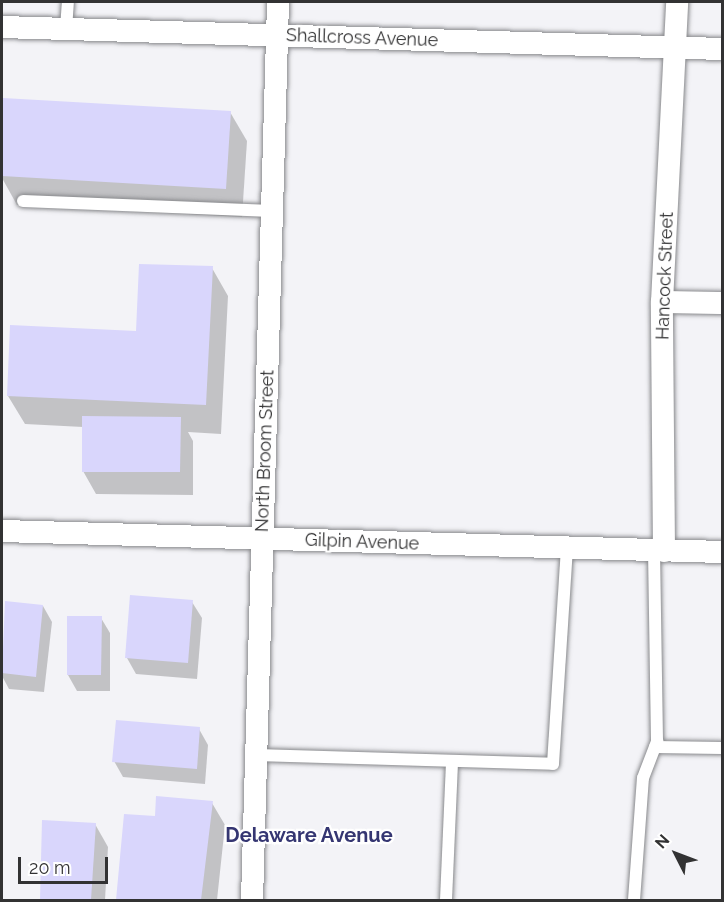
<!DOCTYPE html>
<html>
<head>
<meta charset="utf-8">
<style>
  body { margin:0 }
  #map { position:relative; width:724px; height:902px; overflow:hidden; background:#f3f3f7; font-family:Raleway,sans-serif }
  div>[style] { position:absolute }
  .shadow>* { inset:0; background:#0003 }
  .building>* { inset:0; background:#d9d6fc }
  .roads { filter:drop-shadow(0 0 2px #88898c) drop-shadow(0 0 2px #88898c) }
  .service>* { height:12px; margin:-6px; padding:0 6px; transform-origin:6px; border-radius:6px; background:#fff }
  .minor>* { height:22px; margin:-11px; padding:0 11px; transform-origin:11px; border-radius:11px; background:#fff }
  span { translate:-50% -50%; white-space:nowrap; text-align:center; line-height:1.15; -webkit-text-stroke:4.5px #fff; paint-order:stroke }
  .street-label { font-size:18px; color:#323233 }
  .neighbourhood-label { font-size:20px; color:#353672; font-weight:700 }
  .frame { position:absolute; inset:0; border:3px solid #323233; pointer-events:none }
  .north { position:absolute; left:646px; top:824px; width:60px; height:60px; -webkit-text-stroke:4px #fff; paint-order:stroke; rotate:312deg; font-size:16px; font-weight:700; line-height:24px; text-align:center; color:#323233 }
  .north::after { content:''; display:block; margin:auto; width:21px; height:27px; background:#323233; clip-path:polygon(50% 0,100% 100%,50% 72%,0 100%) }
  .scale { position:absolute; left:18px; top:857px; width:90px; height:27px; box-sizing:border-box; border:3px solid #323233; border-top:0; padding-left:8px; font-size:18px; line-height:21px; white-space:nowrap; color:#323233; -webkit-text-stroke:4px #fff; paint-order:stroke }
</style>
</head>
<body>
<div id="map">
  <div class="shadow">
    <div style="clip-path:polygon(5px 99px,230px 112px,247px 141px,242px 217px,17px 205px,2px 178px)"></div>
    <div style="clip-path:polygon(212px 268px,228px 296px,221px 434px,188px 432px,193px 441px,193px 495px,96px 494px,83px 471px,83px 427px,25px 424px,8px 396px,137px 333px)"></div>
    <div style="clip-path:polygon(192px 602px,202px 618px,197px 679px,136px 674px,127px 658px)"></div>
    <div style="clip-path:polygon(7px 603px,43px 606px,52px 622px,44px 692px,9px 689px,2px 676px)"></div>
    <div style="clip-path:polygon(101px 618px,110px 633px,110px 691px,77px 691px,68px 675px)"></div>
    <div style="clip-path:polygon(199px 729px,208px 745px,205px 784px,123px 777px,114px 761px)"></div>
    <div style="clip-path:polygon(212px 803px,225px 825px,217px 900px,118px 900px,126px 815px,156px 818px)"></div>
    <div style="clip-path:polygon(44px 822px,95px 824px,108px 847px,105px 900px,41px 900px)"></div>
  </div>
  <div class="building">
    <div style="clip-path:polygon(3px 98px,231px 111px,226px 189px,2px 176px)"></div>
    <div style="clip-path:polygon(139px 264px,213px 266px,206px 405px,7px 396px,10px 325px,136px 331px)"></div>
    <div style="clip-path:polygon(82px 416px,181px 417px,180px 472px,82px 472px)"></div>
    <div style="clip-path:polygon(130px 595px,193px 600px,188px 663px,125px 658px)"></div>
    <div style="clip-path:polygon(5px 601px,43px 605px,36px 677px,2px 673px)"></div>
    <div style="clip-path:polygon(67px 616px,102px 616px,101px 675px,67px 675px)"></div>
    <div style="clip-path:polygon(116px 720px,200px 727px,197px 769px,112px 762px)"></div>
    <div style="clip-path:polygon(156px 796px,213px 801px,201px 900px,116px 900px,124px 814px,155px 816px)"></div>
    <div style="clip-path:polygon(42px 820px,96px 823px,91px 900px,40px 900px)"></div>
  </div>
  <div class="roads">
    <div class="service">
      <div style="left:66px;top:29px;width:27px;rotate:-86deg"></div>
      <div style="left:23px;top:201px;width:249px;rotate:2.3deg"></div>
      <div style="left:655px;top:747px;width:67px;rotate:0.9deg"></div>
      <div style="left:256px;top:755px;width:297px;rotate:1.7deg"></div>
      <div style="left:553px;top:764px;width:216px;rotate:-86.3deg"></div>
      <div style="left:446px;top:900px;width:139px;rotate:-87.5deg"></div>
      <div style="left:634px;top:900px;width:122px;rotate:-85.8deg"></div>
      <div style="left:643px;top:778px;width:40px;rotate:-69deg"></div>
      <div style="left:657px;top:741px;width:191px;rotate:-90.9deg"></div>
    </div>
    <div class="minor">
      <div style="left:2px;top:27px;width:720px;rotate:1.75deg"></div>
      <div style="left:662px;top:302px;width:60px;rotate:1deg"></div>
      <div style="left:2px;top:531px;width:720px;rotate:1.67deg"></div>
      <div style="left:664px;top:551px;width:249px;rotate:-90.5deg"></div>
      <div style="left:662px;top:302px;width:300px;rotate:-87.1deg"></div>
      <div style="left:252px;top:900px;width:898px;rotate:-88.34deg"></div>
    </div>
  </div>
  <div class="street-label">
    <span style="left:362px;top:38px;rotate:2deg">Shallcross Avenue</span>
    <span style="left:665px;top:276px;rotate:-88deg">Hancock Street</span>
    <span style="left:265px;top:451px;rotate:-88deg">North Broom Street</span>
    <span style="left:362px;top:542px;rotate:2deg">Gilpin Avenue</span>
  </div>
  <div class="neighbourhood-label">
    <span style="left:309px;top:835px">Delaware Avenue</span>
  </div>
  <div class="frame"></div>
  <div class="north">N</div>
  <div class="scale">20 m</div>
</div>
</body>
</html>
